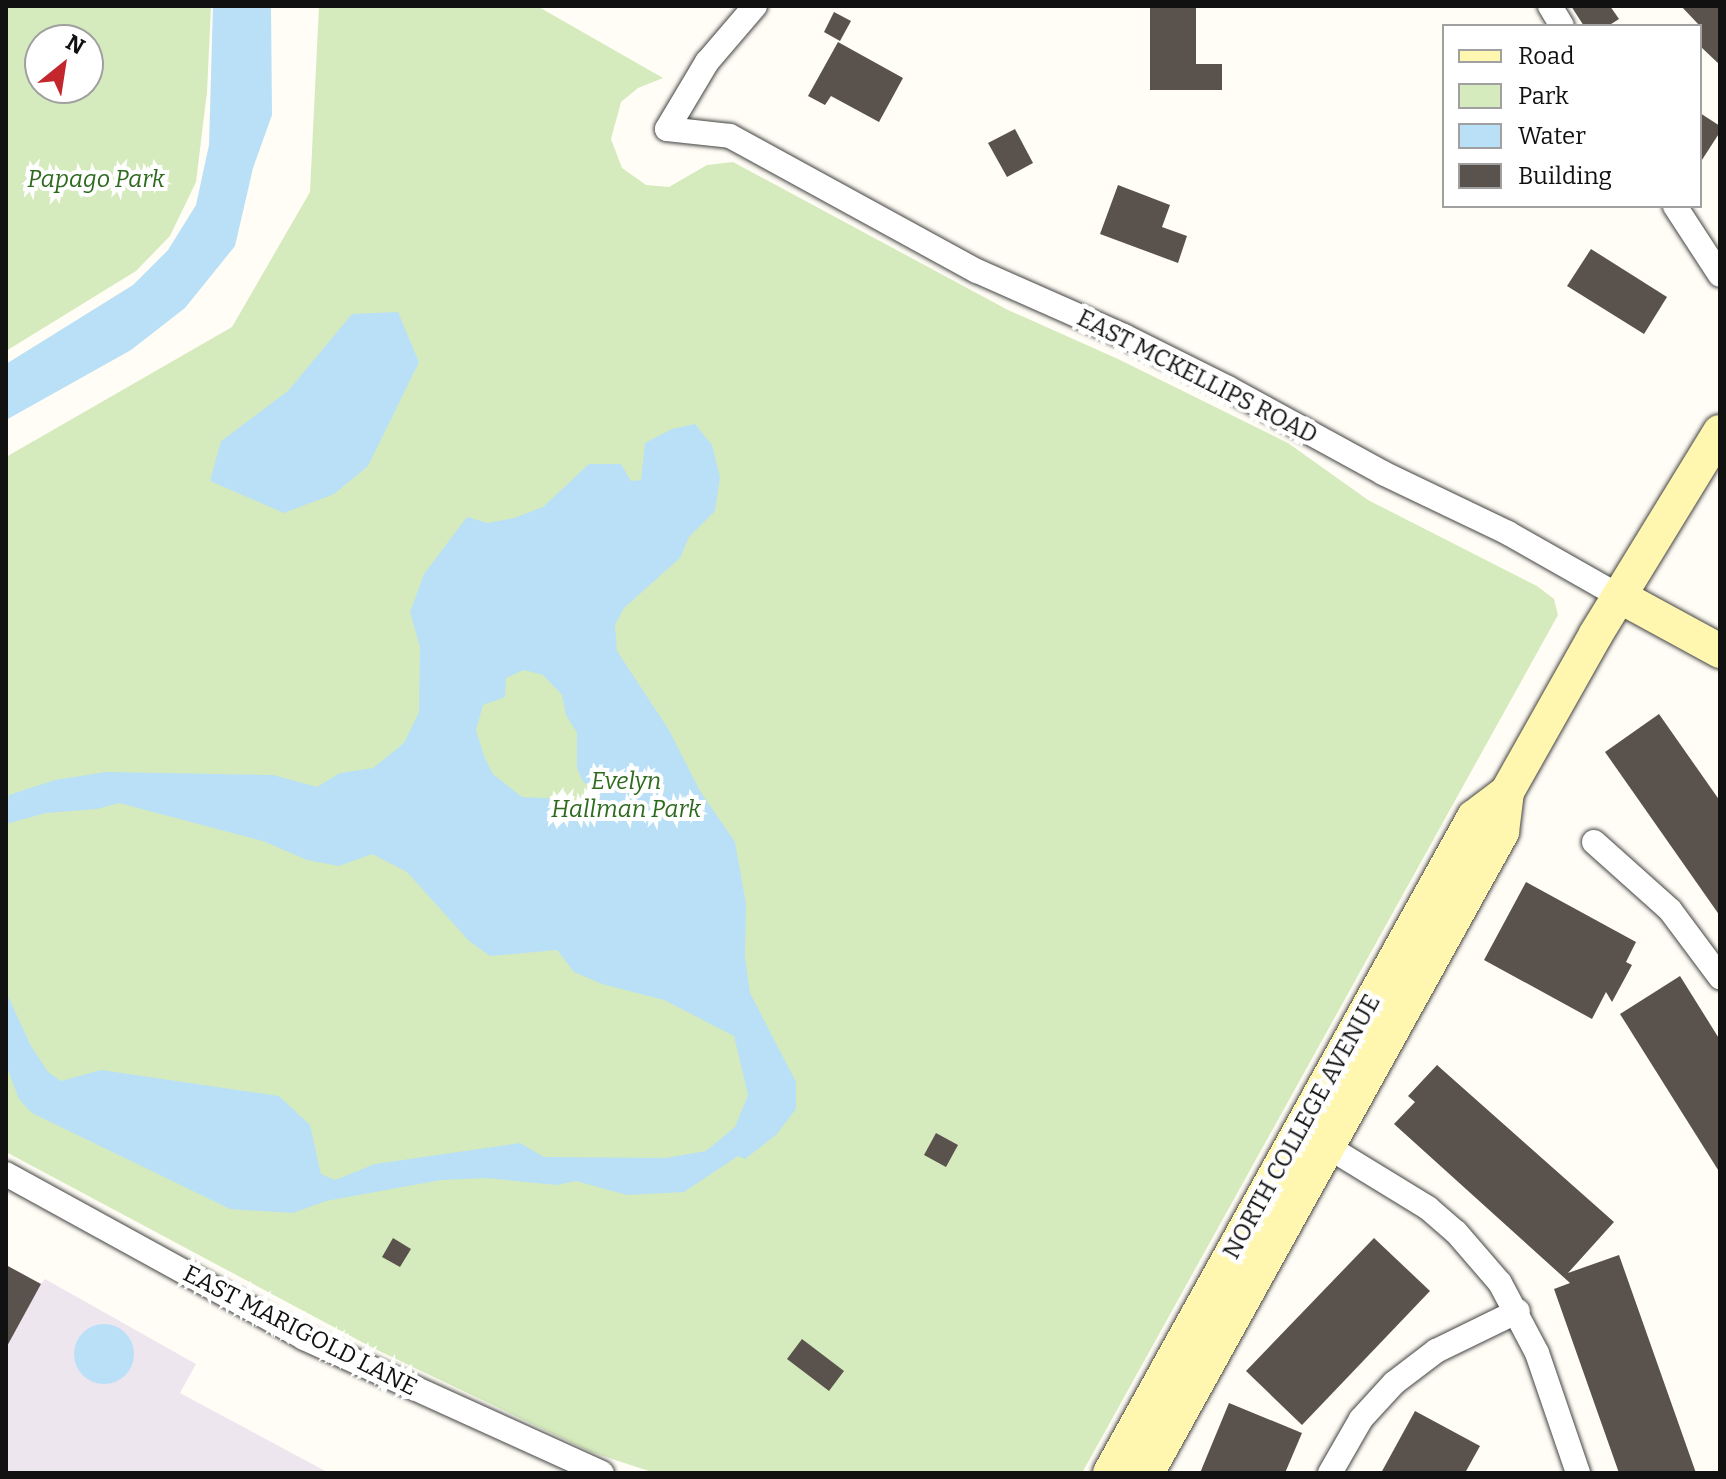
<!DOCTYPE html>
<html>
<head>
<meta charset="utf-8">
<style>
  body { margin:0 }
  #map { position:relative; width:1726px; height:1479px; overflow:hidden; background:#fffdf5; font-family:Bitter,serif }
  div>[style] { position:absolute }
  .industrial>* { inset:0; background:#eee6ef }
  .green>* { inset:0; background:#d5ebbd }
  .water>* { inset:0; background:#b9e0f7 }
  .round { border-radius:50% }
  .building>* { inset:0; background:#5a524d }
  .roads { filter:drop-shadow(0 0 2px #444) drop-shadow(0 0 2px #444) }
  .street>* { height:24px; margin:-12px; padding:0 12px; transform-origin:12px; border-radius:12px; background:#fff }
  .secondary>* { height:34px; margin:-17px; padding:0 17px; transform-origin:17px; border-radius:17px; background:#fff6b0 }
  span { translate:-50% -50%; white-space:nowrap; text-align:center; line-height:1.15; -webkit-text-stroke:8px #fff; paint-order:stroke }
  .park-label { font-size:24px; color:#2f6b1f; font-style:italic }
  .street-label { font-size:24px; color:#111 }
  .frame { position:absolute; inset:0; border:8px solid #111; pointer-events:none }
  .legend { position:absolute; left:1442px; top:24px; width:260px; height:184px; box-sizing:border-box; background:#fff; border:2px solid #a0a0a0; margin:0; padding:10px 14px; list-style:none; font-size:24px; color:#111 }
  .legend li { display:flex; align-items:center; gap:16px; height:40px }
  .legend b { width:40px; border:2px solid #a0a0a0 }
  .north { position:absolute; left:24px; top:24px; width:80px; height:80px; box-sizing:border-box; background:#fff; border:2px solid #a0a0a0; border-radius:50%; rotate:30deg; font-size:22px; font-weight:700; line-height:32px; text-align:center; color:#111 }
  .north::after { content:''; display:block; margin:auto; width:28px; height:36px; background:#c4262e; clip-path:polygon(50% 0,100% 100%,50% 72%,0 100%) }
</style>
</head>
<body>
<div id="map">
  <div class="industrial">
    <div style="clip-path:polygon(6px 1265px,41px 1284px,45px 1279px,196px 1364px,180px 1393px,329px 1473px,6px 1473px)"></div>
  </div>
  <div class="green">
    <div style="clip-path:polygon(evenodd,6px 6px,211px 6px,207px 92px,196px 182px,170px 236px,136px 271px,6px 351px,6px 6px,40px 40px,88px 40px,88px 88px,40px 88px,40px 40px)"></div>
    <div style="clip-path:polygon(319px 6px,537px 6px,663px 78px,638px 88px,621px 102px,611px 139px,622px 168px,646px 185px,669px 187px,707px 165px,733px 162px,1008px 310px,1118px 359px,1288px 443px,1368px 500px,1537px 586px,1554px 599px,1558px 615px,1082px 1473px,655px 1473px,591px 1452px,373px 1348px,6px 1152px,6px 457px,232px 327px,310px 192px)"></div>
  </div>
  <div class="water">
    <div style="clip-path:polygon(213px 6px,271px 6px,272px 115px,253px 168px,235px 246px,185px 308px,131px 350px,6px 420px,6px 364px,133px 285px,168px 250px,196px 205px,209px 145px)"></div>
    <div style="clip-path:polygon(398px 312px,419px 362px,368px 466px,334px 494px,284px 513px,210px 481px,221px 441px,288px 391px,352px 314px)"></div>
    <div style="clip-path:polygon(evenodd,695px 424px,712px 445px,720px 477px,715px 511px,689px 537px,680px 558px,624px 608px,615px 625px,617px 651px,669px 730px,700px 791px,735px 842px,746px 904px,745px 957px,750px 993px,796px 1082px,796px 1109px,776px 1135px,745px 1159px,738px 1156px,684px 1192px,627px 1195px,576px 1181px,557px 1185px,486px 1178px,441px 1180px,326px 1201px,293px 1213px,230px 1209px,32px 1113px,19px 1099px,6px 1065px,6px 992px,31px 1046px,48px 1072px,61px 1081px,101px 1070px,279px 1096px,310px 1125px,321px 1174px,335px 1180px,375px 1164px,520px 1143px,544px 1157px,666px 1158px,706px 1151px,735px 1127px,748px 1095px,734px 1036px,664px 1000px,602px 984px,574px 972px,557px 950px,490px 956px,469px 941px,407px 872px,372px 854px,339px 866px,307px 860px,263px 841px,119px 803px,97px 809px,46px 813px,6px 824px,9px 795px,55px 780px,106px 772px,273px 775px,317px 787px,340px 773px,373px 768px,404px 743px,419px 712px,420px 647px,410px 612px,424px 574px,467px 517px,488px 523px,514px 518px,543px 507px,589px 464px,621px 464px,631px 481px,641px 480px,645px 443px,672px 429px,695px 424px,524px 670px,543px 675px,562px 695px,566px 715px,577px 733px,577px 768px,583px 782px,601px 790px,586px 811px,573px 812px,560px 799px,522px 797px,493px 774px,484px 756px,476px 730px,483px 705px,505px 697px,506px 678px,524px 670px)"></div>
    <div class="round" style="left:74px;top:1324px;width:60px;height:60px"></div>
  </div>
  <div class="building">
    <div style="clip-path:polygon(1150px 6px,1196px 6px,1196px 64px,1222px 64px,1222px 90px,1150px 90px)"></div>
    <div style="clip-path:polygon(1571px 6px,1610px 6px,1619px 19px,1608px 26px,1584px 26px)"></div>
    <div style="clip-path:polygon(1681px 6px,1720px 6px,1720px 65px,1700px 46px,1700px 26px)"></div>
    <div style="clip-path:polygon(834px 12px,851px 21px,840px 41px,824px 32px)"></div>
    <div style="clip-path:polygon(838px 42px,903px 78px,879px 122px,831px 96px,825px 105px,808px 96px)"></div>
    <div style="clip-path:polygon(1700px 113px,1720px 126px,1720px 132px,1700px 163px)"></div>
    <div style="clip-path:polygon(1015px 129px,1033px 163px,1007px 177px,988px 143px)"></div>
    <div style="clip-path:polygon(1118px 185px,1170px 205px,1162px 227px,1187px 236px,1178px 263px,1100px 234px)"></div>
    <div style="clip-path:polygon(1591px 249px,1667px 297px,1644px 334px,1567px 286px)"></div>
    <div style="clip-path:polygon(1659px 714px,1720px 801px,1720px 916px,1605px 752px)"></div>
    <div style="clip-path:polygon(1526px 882px,1636px 942px,1626px 962px,1632px 965px,1612px 1002px,1606px 992px,1592px 1019px,1484px 960px)"></div>
    <div style="clip-path:polygon(1680px 976px,1720px 1040px,1720px 1173px,1620px 1014px)"></div>
    <div style="clip-path:polygon(1437px 1065px,1614px 1222px,1568px 1273px,1619px 1255px,1696px 1473px,1619px 1473px,1554px 1289px,1570px 1283px,1394px 1124px,1415px 1102px,1408px 1096px)"></div>
    <div style="clip-path:polygon(936px 1133px,958px 1145px,946px 1167px,924px 1155px)"></div>
    <div style="clip-path:polygon(393px 1238px,411px 1249px,400px 1267px,382px 1257px)"></div>
    <div style="clip-path:polygon(1374px 1238px,1430px 1291px,1302px 1425px,1246px 1371px)"></div>
    <div style="clip-path:polygon(6px 1265px,41px 1284px,6px 1348px)"></div>
    <div style="clip-path:polygon(802px 1339px,844px 1371px,829px 1391px,787px 1359px)"></div>
    <div style="clip-path:polygon(1229px 1403px,1302px 1433px,1285px 1473px,1200px 1473px)"></div>
    <div style="clip-path:polygon(1415px 1411px,1480px 1446px,1465px 1473px,1381px 1473px)"></div>
  </div>
  <div class="roads">
    <div class="street">
      <div style="left:755px;top:6px;width:74px;rotate:130.6deg"></div>
      <div style="left:707px;top:62px;width:78px;rotate:120.8deg"></div>
      <div style="left:667px;top:129px;width:63px;rotate:6.3deg"></div>
      <div style="left:730px;top:136px;width:281px;rotate:28.7deg"></div>
      <div style="left:977px;top:271px;width:161px;rotate:23.9deg"></div>
      <div style="left:1124px;top:336px;width:116px;rotate:26.6deg"></div>
      <div style="left:1228px;top:388px;width:177px;rotate:28.7deg"></div>
      <div style="left:1383px;top:473px;width:139px;rotate:25.6deg"></div>
      <div style="left:1508px;top:533px;width:128px;rotate:29.6deg"></div>
      <div style="left:1550px;top:6px;width:23px;rotate:59deg"></div>
      <div style="left:1675px;top:206px;width:82px;rotate:56.9deg"></div>
      <div style="left:1594px;top:842px;width:102px;rotate:41.8deg"></div>
      <div style="left:1670px;top:910px;width:84px;rotate:53.3deg"></div>
      <div style="left:1330px;top:1148px;width:115px;rotate:31.5deg"></div>
      <div style="left:1428px;top:1208px;width:37px;rotate:41deg"></div>
      <div style="left:1456px;top:1232px;width:67px;rotate:49.2deg"></div>
      <div style="left:1500px;top:1283px;width:79px;rotate:62.1deg"></div>
      <div style="left:1537px;top:1353px;width:127px;rotate:71.1deg"></div>
      <div style="left:6px;top:1174px;width:340px;rotate:28.8deg"></div>
      <div style="left:304px;top:1338px;width:327px;rotate:24.4deg"></div>
      <div style="left:1330px;top:1473px;width:62px;rotate:-60.1deg"></div>
      <div style="left:1361px;top:1419px;width:49px;rotate:-47.5deg"></div>
      <div style="left:1394px;top:1383px;width:53px;rotate:-37.3deg"></div>
      <div style="left:1436px;top:1351px;width:91px;rotate:-26deg"></div>
    </div>
    <div class="secondary">
      <div style="left:1619px;top:596px;width:115px;rotate:28.6deg"></div>
      <div style="left:1110px;top:1473px;width:750px;rotate:-60.98deg"></div>
      <div style="left:1474px;top:817px;width:41px;rotate:-37.1deg"></div>
      <div style="left:1147px;top:1473px;width:733px;rotate:-61.02deg"></div>
      <div style="left:1502px;top:832px;width:40px;rotate:-82.9deg"></div>
      <div style="left:1507px;top:792px;width:181px;rotate:-60.6deg"></div>
      <div style="left:1596px;top:634px;width:237px;rotate:-58.5deg"></div>
    </div>
  </div>
  <div class="park-label">
    <span style="left:96px;top:180px">Papago Park</span>
    <span style="left:626px;top:796px">Evelyn<br>Hallman Park</span>
  </div>
  <div class="street-label">
    <span style="left:1197px;top:377px;rotate:27deg">EAST MCKELLIPS ROAD</span>
    <span style="left:1302px;top:1127px;rotate:-61deg">NORTH COLLEGE AVENUE</span>
    <span style="left:300px;top:1331px;rotate:27deg">EAST MARIGOLD LANE</span>
  </div>
  <div class="frame"></div>
  <ul class="legend">
  <li><b style="height:10px;background:#fff6b0"></b>Road</li>
  <li><b style="height:22px;background:#d5ebbd"></b>Park</li>
  <li><b style="height:22px;background:#b9e0f7"></b>Water</li>
  <li><b style="height:22px;background:#5a524d"></b>Building</li>
  </ul>
  <div class="north">N</div>
</div>
</body>
</html>
